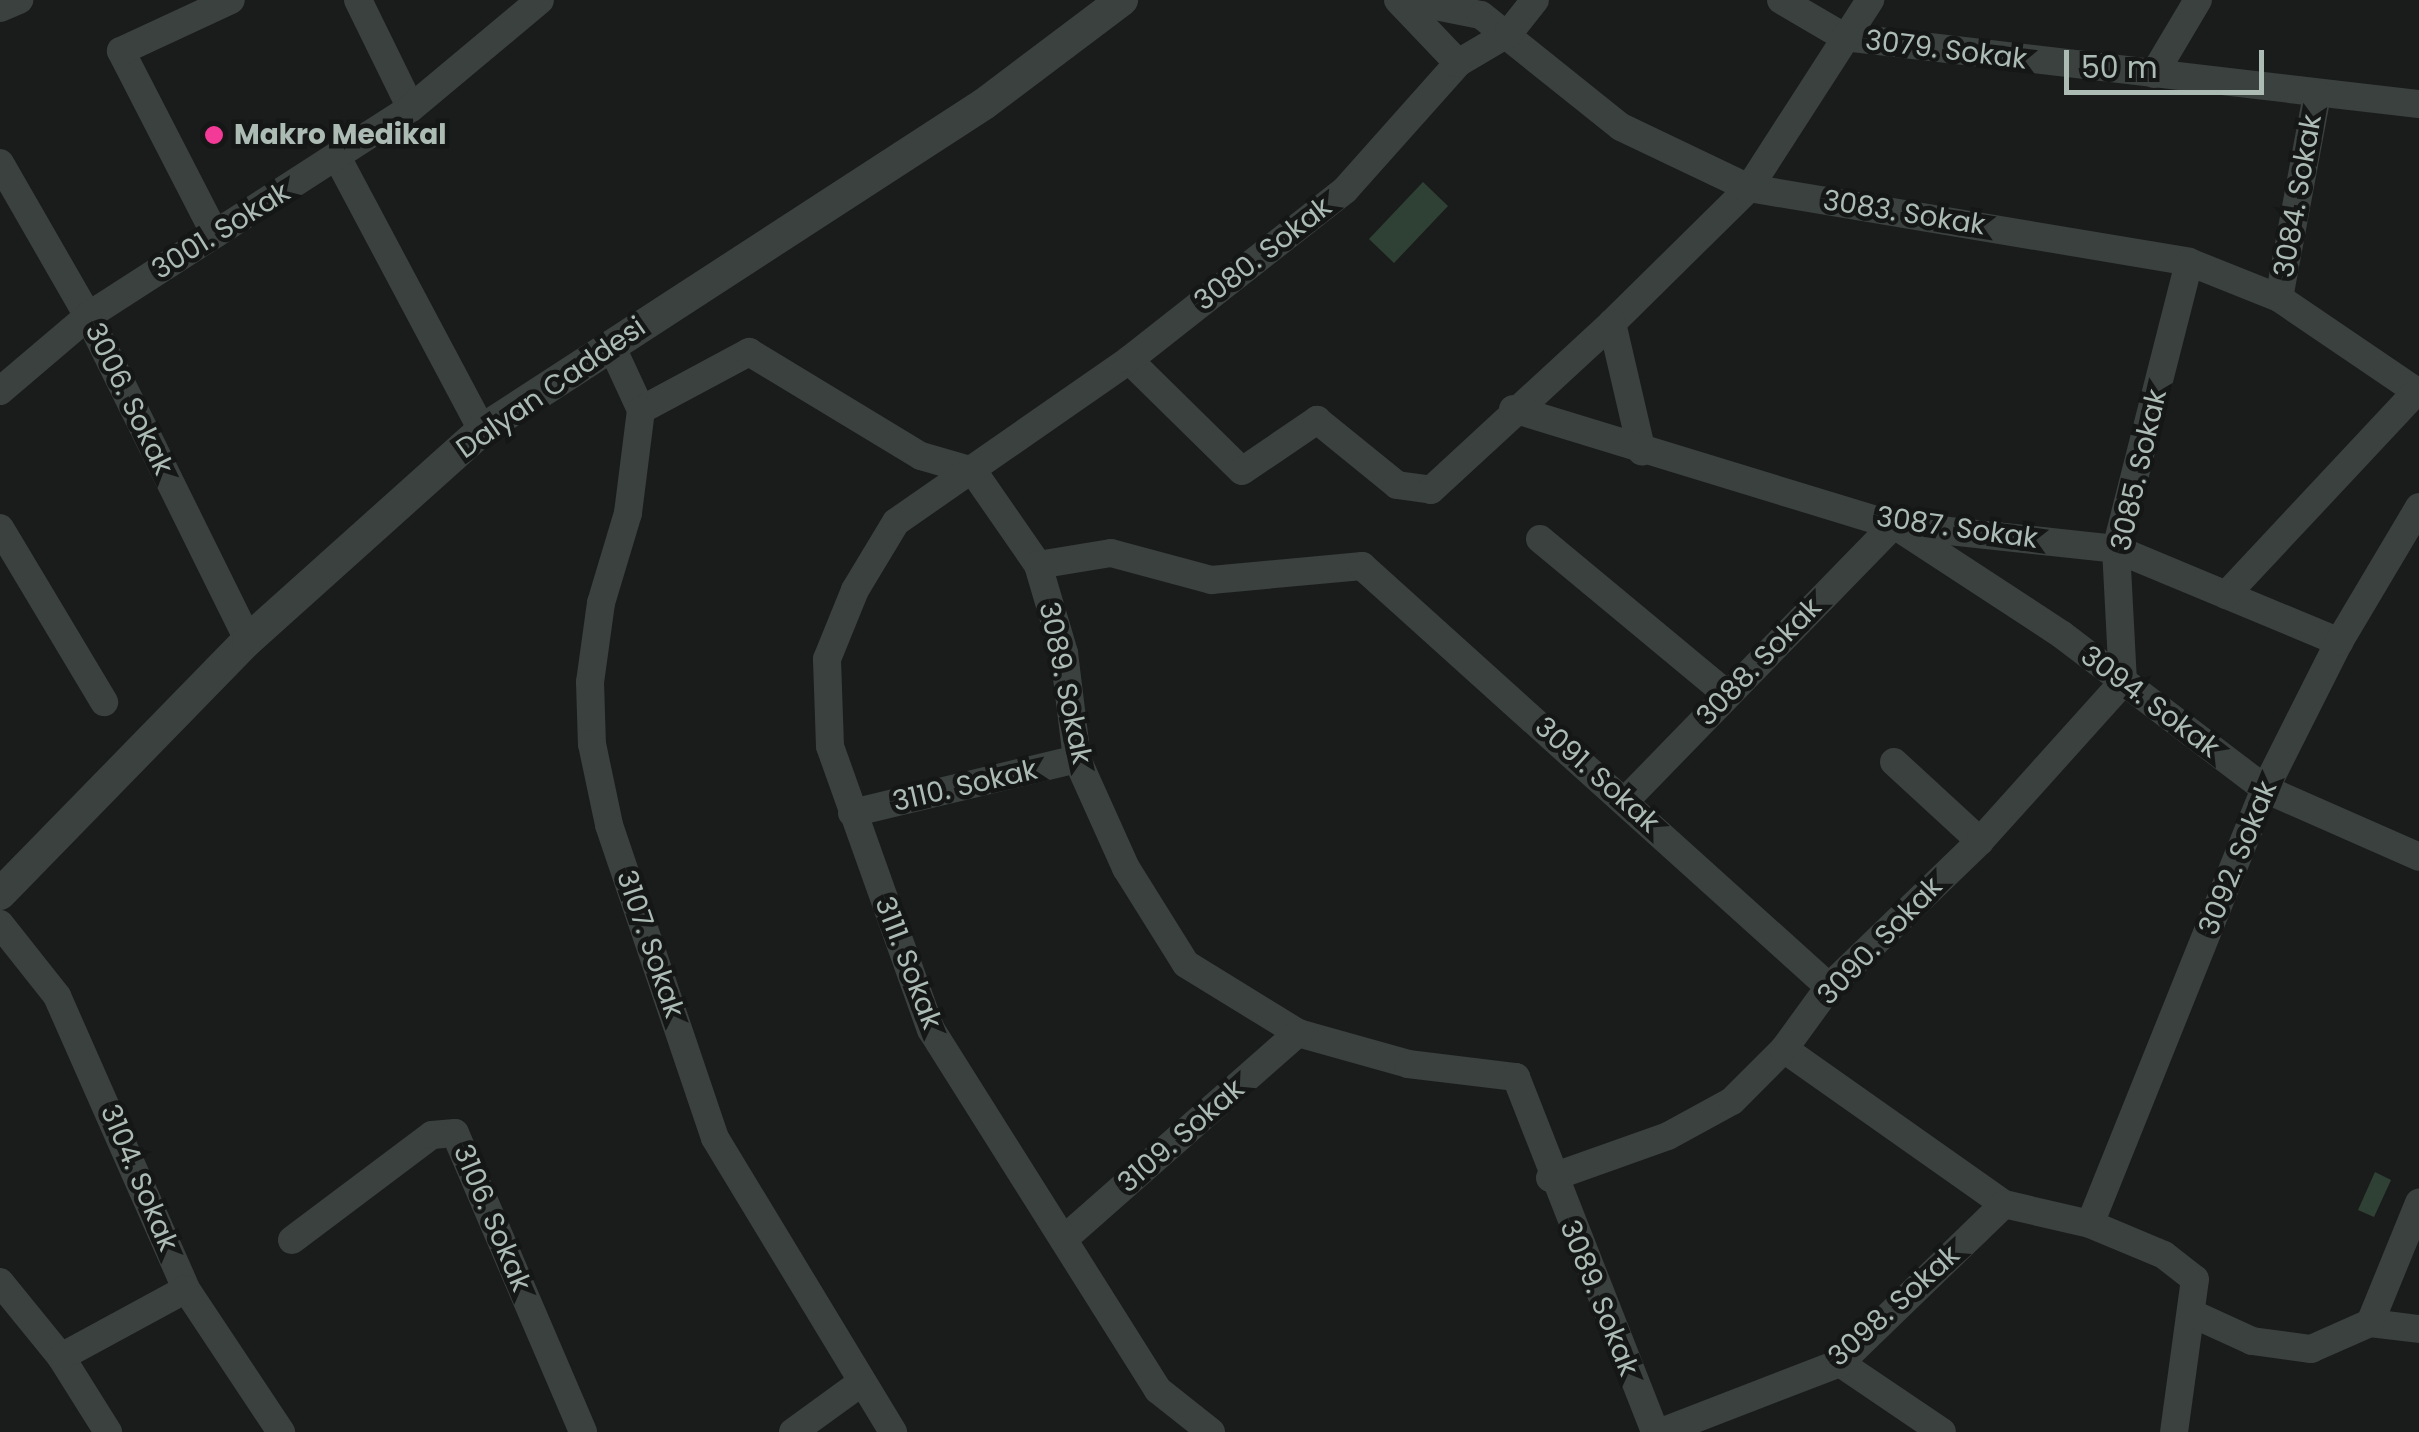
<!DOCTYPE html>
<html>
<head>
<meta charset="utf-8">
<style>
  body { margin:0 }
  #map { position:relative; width:2419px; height:1432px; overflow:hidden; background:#1a1c1c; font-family:Poppins,sans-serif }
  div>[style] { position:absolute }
  .water>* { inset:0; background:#2f4134 }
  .minor>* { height:28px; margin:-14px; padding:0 14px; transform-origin:14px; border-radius:14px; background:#3b413f }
  .tertiary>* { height:32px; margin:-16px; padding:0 16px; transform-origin:16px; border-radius:16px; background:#3b413f }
  .dots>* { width:28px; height:28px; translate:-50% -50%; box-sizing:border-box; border:5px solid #151717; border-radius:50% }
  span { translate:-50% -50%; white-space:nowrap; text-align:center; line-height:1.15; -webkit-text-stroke:9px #151717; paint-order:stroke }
  .street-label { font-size:28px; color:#acbcb5 }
  .poi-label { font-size:28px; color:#acbcb5; font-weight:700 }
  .left { translate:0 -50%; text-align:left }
  .scale { position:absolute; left:2064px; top:50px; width:200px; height:45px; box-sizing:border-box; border:5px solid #acbcb5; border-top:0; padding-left:12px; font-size:30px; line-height:35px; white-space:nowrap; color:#acbcb5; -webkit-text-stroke:8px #151717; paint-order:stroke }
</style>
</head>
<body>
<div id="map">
  <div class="water">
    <div style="clip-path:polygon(1423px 182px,1448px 206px,1394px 263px,1369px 239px)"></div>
    <div style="clip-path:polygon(2375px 1172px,2391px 1180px,2374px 1217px,2358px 1210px)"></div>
  </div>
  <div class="minor">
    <div style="left:358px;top:0;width:120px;rotate:63.9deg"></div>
    <div style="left:1405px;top:0;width:77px;rotate:11.2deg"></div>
    <div style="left:1481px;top:15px;width:179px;rotate:38.7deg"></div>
    <div style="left:1621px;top:127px;width:142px;rotate:25.5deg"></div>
    <div style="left:1749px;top:188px;width:446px;rotate:9.5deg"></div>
    <div style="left:2189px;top:262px;width:97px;rotate:21.8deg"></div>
    <div style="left:2279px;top:298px;width:169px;rotate:34.2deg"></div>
    <div style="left:1781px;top:0;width:73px;rotate:30.4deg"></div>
    <div style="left:1844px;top:37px;width:579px;rotate:6.65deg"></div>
    <div style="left:0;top:8px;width:21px;rotate:-23deg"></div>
    <div style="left:1458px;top:63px;width:59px;rotate:-30.5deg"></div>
    <div style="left:1509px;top:33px;width:42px;rotate:-51.8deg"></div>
    <div style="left:2154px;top:74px;width:86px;rotate:-59.3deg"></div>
    <div style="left:337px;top:157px;width:309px;rotate:62deg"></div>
    <div style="left:0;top:163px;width:177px;rotate:60.1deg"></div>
    <div style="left:88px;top:316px;width:361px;rotate:63.7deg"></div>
    <div style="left:215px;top:234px;width:206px;rotate:-117.2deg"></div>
    <div style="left:121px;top:51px;width:121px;rotate:-24.9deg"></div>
    <div style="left:2279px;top:298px;width:208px;rotate:-79.4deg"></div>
    <div style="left:1612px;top:323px;width:192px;rotate:-44.6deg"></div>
    <div style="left:1749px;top:188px;width:224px;rotate:-57.2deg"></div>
    <div style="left:611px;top:345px;width:72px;rotate:65.2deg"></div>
    <div style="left:1129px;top:360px;width:158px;rotate:44.5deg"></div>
    <div style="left:1242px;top:471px;width:91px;rotate:-34.2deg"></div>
    <div style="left:1317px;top:420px;width:103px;rotate:39.1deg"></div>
    <div style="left:1397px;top:485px;width:34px;rotate:8deg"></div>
    <div style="left:1431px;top:490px;width:246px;rotate:-42.7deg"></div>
    <div style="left:1612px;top:323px;width:132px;rotate:76.9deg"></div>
    <div style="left:0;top:391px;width:116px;rotate:-40.4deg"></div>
    <div style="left:88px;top:316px;width:384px;rotate:-32.8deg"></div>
    <div style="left:411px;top:108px;width:168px;rotate:-39.9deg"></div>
    <div style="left:1513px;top:409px;width:397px;rotate:17deg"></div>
    <div style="left:1893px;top:525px;width:224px;rotate:6.1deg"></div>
    <div style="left:2116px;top:549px;width:242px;rotate:22.6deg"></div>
    <div style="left:641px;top:410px;width:123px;rotate:-28.2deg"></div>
    <div style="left:749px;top:352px;width:201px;rotate:31.2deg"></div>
    <div style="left:921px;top:456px;width:54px;rotate:16.1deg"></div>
    <div style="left:973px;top:471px;width:114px;rotate:55.3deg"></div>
    <div style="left:1038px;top:565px;width:92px;rotate:73.5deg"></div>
    <div style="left:1064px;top:653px;width:107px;rotate:83deg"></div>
    <div style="left:1077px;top:759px;width:120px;rotate:65.8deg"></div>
    <div style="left:1126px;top:868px;width:113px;rotate:58deg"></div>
    <div style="left:1186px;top:964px;width:132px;rotate:31.6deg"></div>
    <div style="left:1298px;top:1033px;width:114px;rotate:15.7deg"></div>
    <div style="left:1408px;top:1064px;width:109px;rotate:6.9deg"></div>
    <div style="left:1516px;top:1077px;width:381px;rotate:68.6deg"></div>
    <div style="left:641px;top:410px;width:104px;rotate:97.2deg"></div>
    <div style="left:628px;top:513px;width:94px;rotate:106.7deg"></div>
    <div style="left:601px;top:603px;width:80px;rotate:97.9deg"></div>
    <div style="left:590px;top:682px;width:62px;rotate:88.2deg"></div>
    <div style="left:592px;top:744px;width:83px;rotate:78.1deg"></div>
    <div style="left:609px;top:825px;width:330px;rotate:71.3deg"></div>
    <div style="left:715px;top:1138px;width:344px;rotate:58.8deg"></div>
    <div style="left:0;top:528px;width:203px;rotate:59.1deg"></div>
    <div style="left:1899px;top:528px;width:194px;rotate:33.2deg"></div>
    <div style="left:2061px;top:634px;width:256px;rotate:37.2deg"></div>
    <div style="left:2265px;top:789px;width:168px;rotate:23.8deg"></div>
    <div style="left:1540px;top:539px;width:243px;rotate:39.7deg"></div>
    <div style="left:1038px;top:565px;width:74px;rotate:-9.3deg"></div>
    <div style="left:1111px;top:553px;width:104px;rotate:15.1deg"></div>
    <div style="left:1211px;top:580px;width:152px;rotate:-5.3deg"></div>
    <div style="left:1362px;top:566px;width:629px;rotate:42.03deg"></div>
    <div style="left:2226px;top:595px;width:279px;rotate:-46.9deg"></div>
    <div style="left:2123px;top:682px;width:133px;rotate:-93deg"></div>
    <div style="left:2116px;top:549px;width:296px;rotate:-75.7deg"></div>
    <div style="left:1894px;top:762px;width:117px;rotate:42.6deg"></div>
    <div style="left:1626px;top:800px;width:383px;rotate:-45.8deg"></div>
    <div style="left:852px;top:813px;width:231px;rotate:-13.5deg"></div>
    <div style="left:0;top:924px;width:92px;rotate:51.6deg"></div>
    <div style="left:57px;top:996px;width:320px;rotate:66.2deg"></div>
    <div style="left:186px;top:1289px;width:172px;rotate:56.4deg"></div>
    <div style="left:1784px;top:1049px;width:269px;rotate:35.2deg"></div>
    <div style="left:2004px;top:1204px;width:88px;rotate:13.1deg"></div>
    <div style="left:2090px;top:1224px;width:80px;rotate:22.7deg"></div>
    <div style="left:2164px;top:1255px;width:39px;rotate:38deg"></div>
    <div style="left:2195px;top:1279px;width:154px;rotate:97.8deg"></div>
    <div style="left:1550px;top:1178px;width:125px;rotate:-19.6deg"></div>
    <div style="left:1668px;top:1136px;width:73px;rotate:-28.7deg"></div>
    <div style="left:1732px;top:1101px;width:74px;rotate:-45deg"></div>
    <div style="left:1784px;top:1049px;width:77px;rotate:-54deg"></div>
    <div style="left:1829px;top:987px;width:210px;rotate:-44deg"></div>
    <div style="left:1980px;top:841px;width:214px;rotate:-48deg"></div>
    <div style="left:2090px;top:1224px;width:469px;rotate:-68.1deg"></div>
    <div style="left:2265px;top:789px;width:165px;rotate:-63.3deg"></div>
    <div style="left:2339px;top:642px;width:157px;rotate:-59.3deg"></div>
    <div style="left:1064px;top:1239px;width:312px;rotate:-41.4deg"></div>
    <div style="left:292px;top:1240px;width:175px;rotate:-36.9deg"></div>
    <div style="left:432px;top:1135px;width:23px;rotate:-5deg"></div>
    <div style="left:455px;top:1133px;width:325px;rotate:66.8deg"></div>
    <div style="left:0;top:1282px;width:97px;rotate:50.9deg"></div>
    <div style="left:61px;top:1357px;width:89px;rotate:57.9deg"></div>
    <div style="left:2193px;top:1314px;width:65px;rotate:24.6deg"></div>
    <div style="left:2252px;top:1341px;width:60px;rotate:7.7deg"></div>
    <div style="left:2311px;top:1349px;width:64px;rotate:-23.8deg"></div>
    <div style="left:2370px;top:1323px;width:49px;rotate:7deg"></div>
    <div style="left:2370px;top:1323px;width:130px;rotate:-67.8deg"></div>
    <div style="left:61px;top:1357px;width:142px;rotate:-28.5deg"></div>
    <div style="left:1840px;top:1363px;width:123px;rotate:34.1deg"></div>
    <div style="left:793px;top:1432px;width:82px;rotate:-36deg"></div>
    <div style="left:1211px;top:1432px;width:68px;rotate:-141.6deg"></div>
    <div style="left:1158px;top:1390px;width:426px;rotate:-122.2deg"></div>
    <div style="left:931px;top:1030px;width:301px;rotate:-109.6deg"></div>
    <div style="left:830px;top:746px;width:87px;rotate:-92deg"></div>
    <div style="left:827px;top:659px;width:74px;rotate:-67.9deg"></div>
    <div style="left:855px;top:590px;width:79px;rotate:-58.9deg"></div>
    <div style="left:896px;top:522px;width:284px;rotate:-34.8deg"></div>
    <div style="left:1129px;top:360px;width:275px;rotate:-38.2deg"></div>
    <div style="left:1345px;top:190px;width:170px;rotate:-48.3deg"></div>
    <div style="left:1458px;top:63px;width:87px;rotate:-133.6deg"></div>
    <div style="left:1661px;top:1432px;width:192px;rotate:-21.1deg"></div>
    <div style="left:1840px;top:1363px;width:228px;rotate:-44.1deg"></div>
  </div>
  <div class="tertiary">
    <div style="left:0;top:894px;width:355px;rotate:-45.7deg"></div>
    <div style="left:248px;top:640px;width:314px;rotate:-41.9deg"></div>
    <div style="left:482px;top:430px;width:599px;rotate:-33deg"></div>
    <div style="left:984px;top:104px;width:173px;rotate:-37deg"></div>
  </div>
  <div class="dots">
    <div style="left:214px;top:135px;background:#f43a97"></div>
  </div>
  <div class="street-label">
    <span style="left:1946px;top:50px;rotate:7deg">3079. Sokak</span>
    <span style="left:2298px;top:196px;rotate:-80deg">3084. Sokak</span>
    <span style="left:1904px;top:213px;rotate:9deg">3083. Sokak</span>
    <span style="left:221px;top:231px;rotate:-32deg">3001. Sokak</span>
    <span style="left:1263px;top:254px;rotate:-38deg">3080. Sokak</span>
    <span style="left:551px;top:388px;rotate:-35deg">Dalyan Caddesi</span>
    <span style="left:129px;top:399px;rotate:64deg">3006. Sokak</span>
    <span style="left:2139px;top:470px;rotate:-77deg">3085. Sokak</span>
    <span style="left:1957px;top:528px;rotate:8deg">3087. Sokak</span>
    <span style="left:1759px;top:662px;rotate:-46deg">3088. Sokak</span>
    <span style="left:1065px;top:683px;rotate:78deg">3089. Sokak</span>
    <span style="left:2150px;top:702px;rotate:37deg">3094. Sokak</span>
    <span style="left:1597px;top:775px;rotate:42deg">3091. Sokak</span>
    <span style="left:965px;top:786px;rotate:-13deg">3110. Sokak</span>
    <span style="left:2238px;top:858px;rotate:-68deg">3092. Sokak</span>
    <span style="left:1880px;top:941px;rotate:-46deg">3090. Sokak</span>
    <span style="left:650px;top:944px;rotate:71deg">3107. Sokak</span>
    <span style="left:908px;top:963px;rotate:69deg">3111. Sokak</span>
    <span style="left:1181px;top:1136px;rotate:-41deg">3109. Sokak</span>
    <span style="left:139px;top:1178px;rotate:67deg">3104. Sokak</span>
    <span style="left:492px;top:1218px;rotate:67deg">3106. Sokak</span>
    <span style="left:1599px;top:1298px;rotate:68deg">3089. Sokak</span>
    <span style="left:1894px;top:1306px;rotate:-42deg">3098. Sokak</span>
  </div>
  <div class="poi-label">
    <span class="left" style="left:234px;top:135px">Makro Medikal</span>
  </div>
  <div class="scale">50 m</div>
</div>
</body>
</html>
